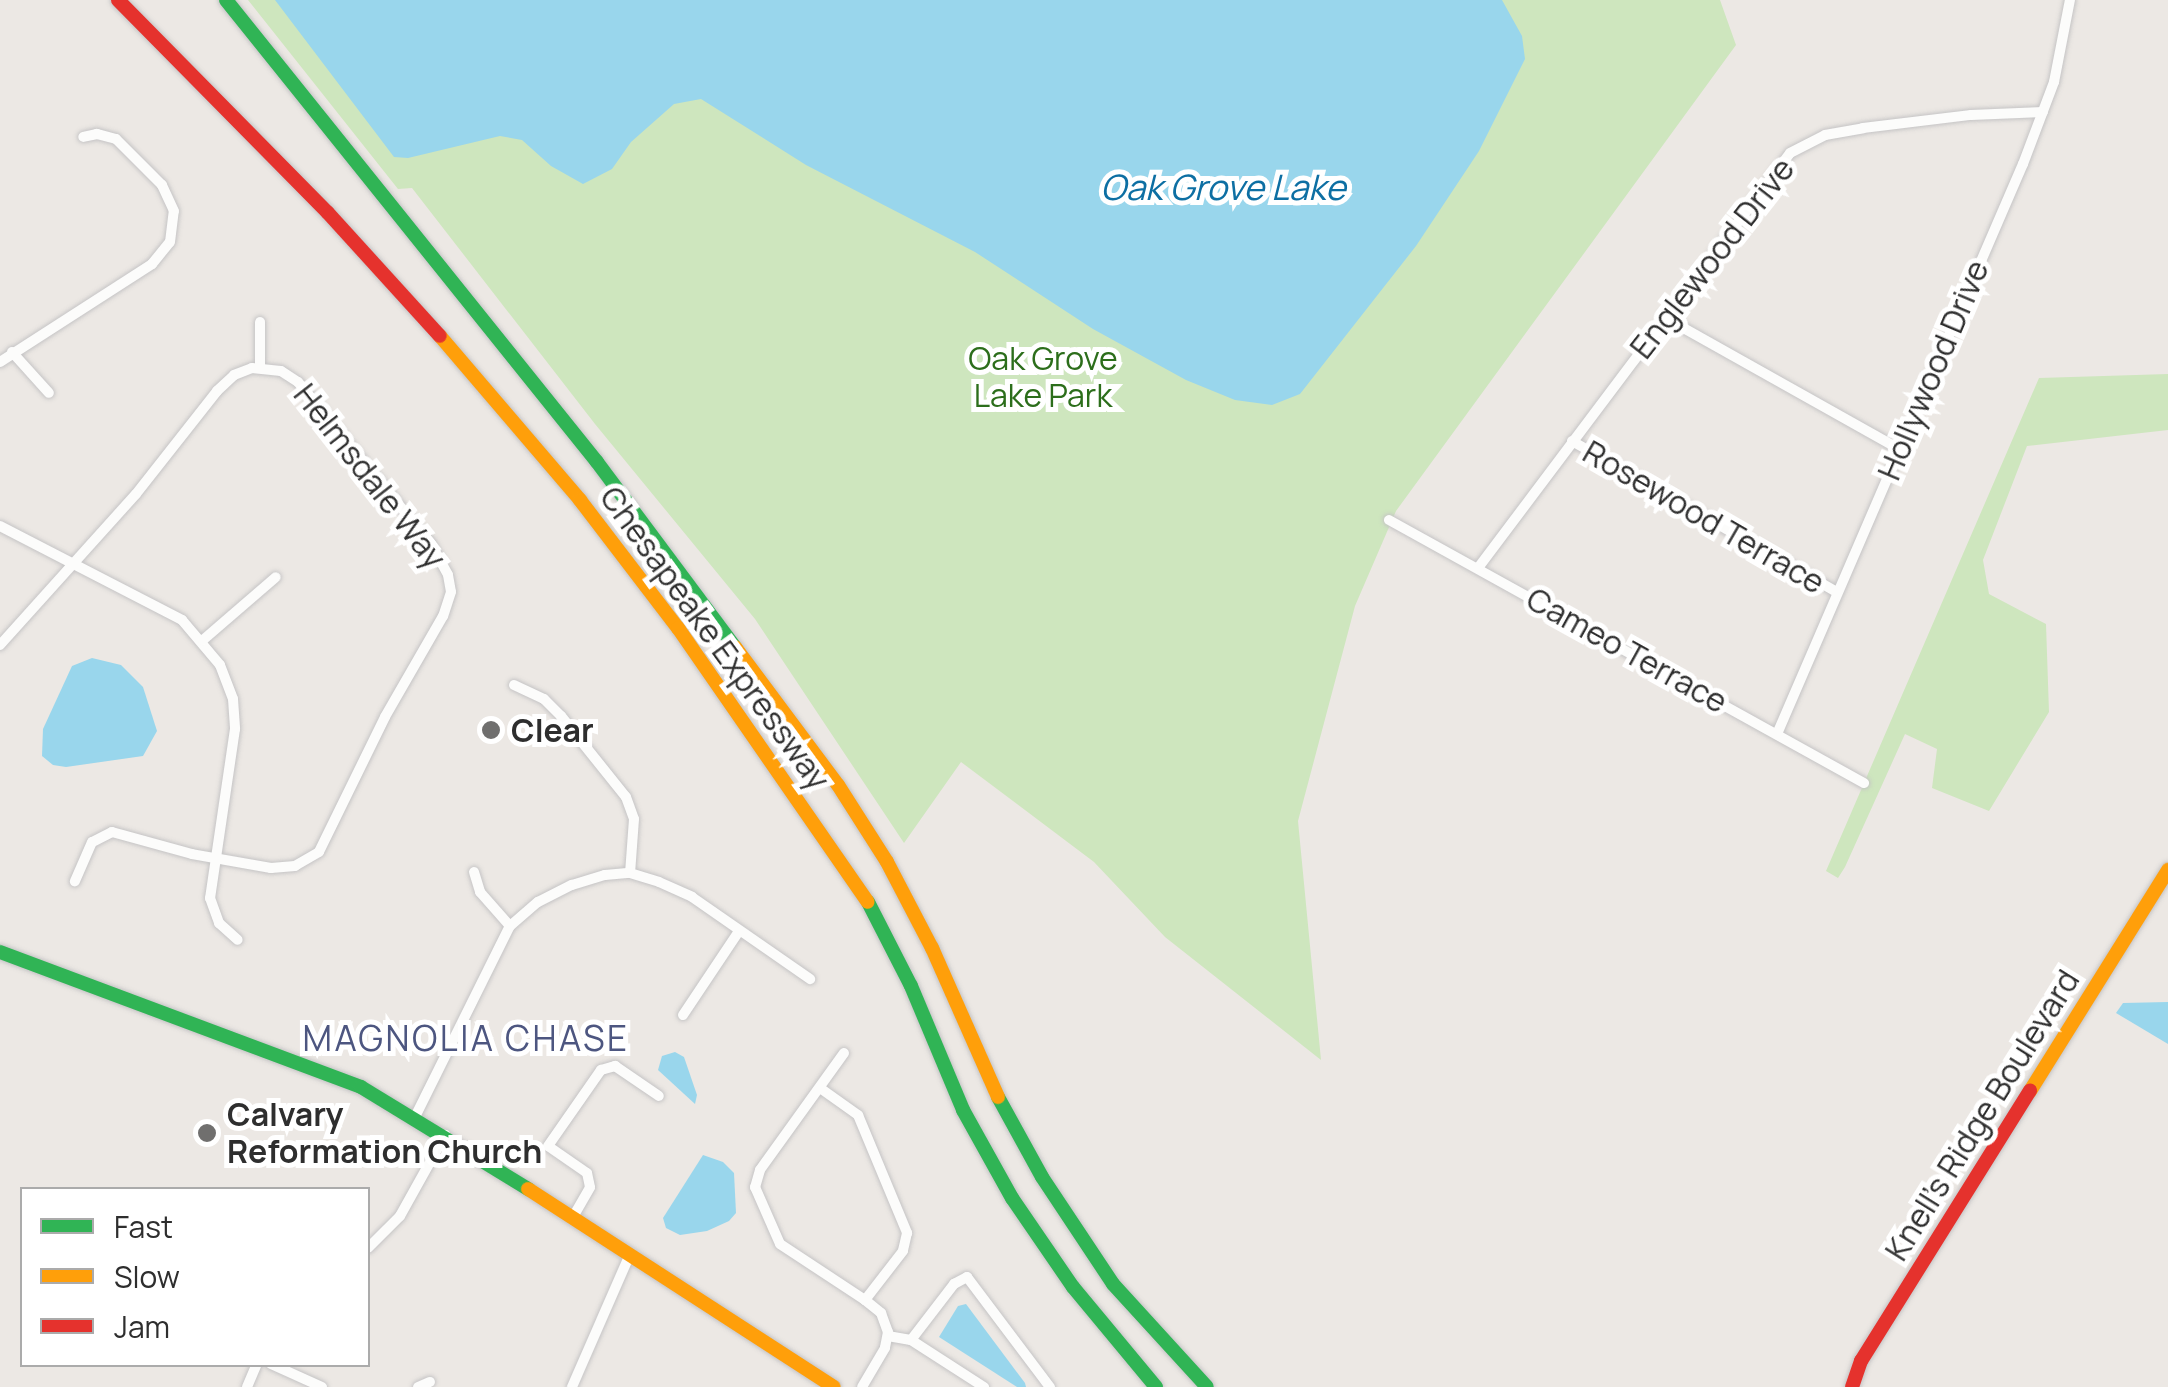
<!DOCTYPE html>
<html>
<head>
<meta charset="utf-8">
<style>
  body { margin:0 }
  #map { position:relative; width:2168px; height:1387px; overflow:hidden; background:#ece8e4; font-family:Manrope,sans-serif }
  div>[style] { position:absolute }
  .green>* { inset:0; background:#cee6be }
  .water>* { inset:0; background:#99d6ec }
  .roads { filter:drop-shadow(0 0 2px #c5c4c5) drop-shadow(0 0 2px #c5c4c5) }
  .street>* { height:10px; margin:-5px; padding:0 5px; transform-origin:5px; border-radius:5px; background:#fcfcfb }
  .fast>* { height:14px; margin:-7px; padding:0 7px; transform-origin:7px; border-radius:7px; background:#30b455 }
  .slow>* { height:14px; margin:-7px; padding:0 7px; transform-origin:7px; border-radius:7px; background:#ff9f0a }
  .jam>* { height:14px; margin:-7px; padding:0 7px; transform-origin:7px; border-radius:7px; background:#e5322d }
  .dots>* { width:28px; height:28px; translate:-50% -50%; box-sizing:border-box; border:5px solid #fff; border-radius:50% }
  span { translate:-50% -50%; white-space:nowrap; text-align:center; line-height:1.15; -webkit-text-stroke:10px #fff; paint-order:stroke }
  .street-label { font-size:32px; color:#2e2e2e }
  .park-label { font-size:32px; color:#2c6e1b }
  .poi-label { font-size:32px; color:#2e2e2e; font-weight:700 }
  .left { translate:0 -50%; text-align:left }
  .water-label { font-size:35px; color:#0d6fa3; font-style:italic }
  .neighbourhood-label { font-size:35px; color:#4d5680; letter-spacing:2.5px }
  .legend { position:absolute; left:20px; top:1187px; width:350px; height:180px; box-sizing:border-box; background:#fff; border:2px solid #ababab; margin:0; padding:12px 18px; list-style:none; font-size:30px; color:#2e2e2e }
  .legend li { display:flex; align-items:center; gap:20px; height:50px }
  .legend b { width:50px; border:2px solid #ababab }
</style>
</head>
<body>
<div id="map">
  <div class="green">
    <div style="clip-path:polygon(248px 0,1720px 0,1736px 45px,1396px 511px,1355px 606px,1298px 821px,1321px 1060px,1165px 937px,1094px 862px,961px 762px,904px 843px,755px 619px,595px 424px,412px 188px,398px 189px)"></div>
    <div style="clip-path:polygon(2168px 374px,2168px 430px,2027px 446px,1983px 560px,1989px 594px,2046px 624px,2049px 712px,1989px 811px,1932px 788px,1937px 749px,1905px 734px,1845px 867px,1838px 878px,1826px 871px,2039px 378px)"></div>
  </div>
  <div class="water">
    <div style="clip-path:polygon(275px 0,1502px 0,1522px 36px,1525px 59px,1479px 151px,1416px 246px,1300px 394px,1272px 405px,1235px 400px,1186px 380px,1093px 329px,975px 252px,806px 165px,701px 99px,674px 104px,631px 142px,612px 169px,583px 184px,551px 166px,522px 140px,500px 136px,408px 158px,394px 157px)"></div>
    <div style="clip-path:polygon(92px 658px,121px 665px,143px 687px,157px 731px,143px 756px,66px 767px,53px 765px,42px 756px,43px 729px,72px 666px)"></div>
    <div style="clip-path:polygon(2168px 1002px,2168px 1044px,2116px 1013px,2123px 1003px)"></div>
    <div style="clip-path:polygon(675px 1052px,684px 1057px,697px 1095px,695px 1104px,658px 1070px,662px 1056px)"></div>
    <div style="clip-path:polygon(703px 1155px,723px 1162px,734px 1173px,736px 1213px,729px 1221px,707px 1231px,680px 1235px,666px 1228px,663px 1218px)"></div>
    <div style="clip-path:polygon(966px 1304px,1025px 1383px,1026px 1387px,1017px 1387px,939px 1337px,958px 1306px)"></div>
  </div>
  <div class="roads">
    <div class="street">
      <div style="left:1664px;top:317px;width:270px;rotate:29.3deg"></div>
      <div style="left:260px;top:322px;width:46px;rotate:90deg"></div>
      <div style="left:12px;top:352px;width:55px;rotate:47.9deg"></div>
      <div style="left:0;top:362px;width:181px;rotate:-32.8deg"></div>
      <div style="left:152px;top:264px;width:28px;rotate:-51deg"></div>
      <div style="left:170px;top:242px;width:31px;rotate:-83deg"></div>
      <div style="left:174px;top:211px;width:29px;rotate:-115deg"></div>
      <div style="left:162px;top:185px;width:65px;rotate:-135deg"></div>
      <div style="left:116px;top:139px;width:20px;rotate:-165deg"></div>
      <div style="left:97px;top:134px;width:14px;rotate:168deg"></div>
      <div style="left:1572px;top:441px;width:305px;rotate:29.7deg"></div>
      <div style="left:1389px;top:520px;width:543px;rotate:28.97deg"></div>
      <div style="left:0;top:526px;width:205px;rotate:27.3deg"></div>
      <div style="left:182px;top:620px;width:59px;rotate:49.8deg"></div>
      <div style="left:220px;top:665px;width:36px;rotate:69deg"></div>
      <div style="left:233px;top:699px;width:30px;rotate:86deg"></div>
      <div style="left:235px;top:729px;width:171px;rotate:98.4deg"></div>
      <div style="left:210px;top:898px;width:27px;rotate:70deg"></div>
      <div style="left:219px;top:923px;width:25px;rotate:42deg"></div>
      <div style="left:1478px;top:568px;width:519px;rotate:-53.06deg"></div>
      <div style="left:1790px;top:153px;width:39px;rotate:-27deg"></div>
      <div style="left:1825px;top:135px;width:39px;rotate:-10deg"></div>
      <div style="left:1863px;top:128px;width:109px;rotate:-6.9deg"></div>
      <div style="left:1971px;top:115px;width:72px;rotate:-2.4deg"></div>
      <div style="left:203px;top:640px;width:96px;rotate:-40.8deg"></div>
      <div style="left:0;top:645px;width:203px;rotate:-48deg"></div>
      <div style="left:136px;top:494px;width:131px;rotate:-51.8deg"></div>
      <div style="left:217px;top:391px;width:23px;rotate:-43deg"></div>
      <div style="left:234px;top:375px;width:19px;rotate:-21deg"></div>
      <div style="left:252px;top:368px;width:29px;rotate:6deg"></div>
      <div style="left:281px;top:371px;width:20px;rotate:33deg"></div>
      <div style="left:298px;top:382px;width:210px;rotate:50.6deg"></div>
      <div style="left:431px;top:544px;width:35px;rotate:61deg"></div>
      <div style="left:448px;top:575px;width:17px;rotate:80deg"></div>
      <div style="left:451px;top:592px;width:25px;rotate:108deg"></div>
      <div style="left:443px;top:616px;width:116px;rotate:119.9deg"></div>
      <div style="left:385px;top:717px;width:150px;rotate:116.1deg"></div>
      <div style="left:319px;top:852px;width:28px;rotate:150deg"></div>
      <div style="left:295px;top:866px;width:24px;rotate:175deg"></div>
      <div style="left:271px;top:868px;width:80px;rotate:-170deg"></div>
      <div style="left:192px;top:854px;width:83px;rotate:-164.6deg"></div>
      <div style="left:112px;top:832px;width:22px;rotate:153deg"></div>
      <div style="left:92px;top:842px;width:43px;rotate:113.6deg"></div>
      <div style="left:514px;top:685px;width:33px;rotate:25deg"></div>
      <div style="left:544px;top:699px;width:24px;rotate:45deg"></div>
      <div style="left:561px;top:716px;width:104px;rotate:51.3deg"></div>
      <div style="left:626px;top:797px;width:23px;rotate:70deg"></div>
      <div style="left:634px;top:819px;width:54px;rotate:94.2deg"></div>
      <div style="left:1777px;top:734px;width:621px;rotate:-66.66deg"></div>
      <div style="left:2023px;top:164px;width:88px;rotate:-69.3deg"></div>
      <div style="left:2054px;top:82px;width:84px;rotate:-79deg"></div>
      <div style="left:474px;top:872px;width:21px;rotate:73deg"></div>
      <div style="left:480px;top:892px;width:45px;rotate:48.6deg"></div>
      <div style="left:683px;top:1015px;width:101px;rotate:-56.3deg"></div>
      <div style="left:844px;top:1053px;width:144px;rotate:125.7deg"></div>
      <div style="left:760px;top:1170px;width:18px;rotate:106deg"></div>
      <div style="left:755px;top:1187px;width:62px;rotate:66.3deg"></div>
      <div style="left:780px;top:1244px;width:102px;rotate:33.4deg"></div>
      <div style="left:820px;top:1088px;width:47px;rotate:35.4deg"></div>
      <div style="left:858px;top:1115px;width:128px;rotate:67.4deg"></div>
      <div style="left:907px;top:1233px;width:18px;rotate:103deg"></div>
      <div style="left:903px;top:1251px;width:62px;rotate:127.8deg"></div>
      <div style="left:865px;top:1300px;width:21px;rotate:39deg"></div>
      <div style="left:881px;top:1313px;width:20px;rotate:70deg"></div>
      <div style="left:888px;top:1332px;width:16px;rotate:101deg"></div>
      <div style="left:885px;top:1348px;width:45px;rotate:120.5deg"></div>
      <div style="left:415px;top:1117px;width:213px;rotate:-63.6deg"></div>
      <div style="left:510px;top:926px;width:37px;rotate:-41deg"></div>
      <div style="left:538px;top:902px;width:38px;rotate:-27deg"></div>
      <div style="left:572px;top:885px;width:34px;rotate:-17deg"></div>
      <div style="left:605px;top:875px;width:25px;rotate:-5deg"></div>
      <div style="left:630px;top:873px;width:30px;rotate:17deg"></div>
      <div style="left:659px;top:882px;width:36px;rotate:24deg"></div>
      <div style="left:692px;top:897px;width:144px;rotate:34.8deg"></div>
      <div style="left:573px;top:1217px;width:34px;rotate:-60deg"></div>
      <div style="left:590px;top:1187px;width:14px;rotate:-102deg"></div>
      <div style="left:587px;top:1173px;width:47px;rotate:-145.3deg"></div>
      <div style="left:548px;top:1146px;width:93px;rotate:-55.1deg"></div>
      <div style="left:601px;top:1070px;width:15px;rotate:-16deg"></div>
      <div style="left:615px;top:1066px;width:53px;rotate:34.3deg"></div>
      <div style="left:368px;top:1248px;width:45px;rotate:-45deg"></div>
      <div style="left:400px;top:1216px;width:93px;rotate:-60.9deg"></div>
      <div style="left:888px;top:1336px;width:23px;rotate:10deg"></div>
      <div style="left:911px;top:1340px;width:87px;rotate:32.8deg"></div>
      <div style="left:911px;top:1340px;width:71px;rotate:-52.5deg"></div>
      <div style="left:954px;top:1284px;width:15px;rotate:-28deg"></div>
      <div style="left:967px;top:1277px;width:138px;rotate:53deg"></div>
      <div style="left:271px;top:1364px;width:56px;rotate:24.3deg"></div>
      <div style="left:247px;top:1387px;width:25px;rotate:-67deg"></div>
      <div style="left:418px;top:1387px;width:13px;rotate:-23deg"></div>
      <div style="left:572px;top:1387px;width:145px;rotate:-66.4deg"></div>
    </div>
    <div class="fast">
      <div style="left:226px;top:0;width:593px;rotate:51.23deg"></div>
      <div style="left:597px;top:462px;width:231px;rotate:53.3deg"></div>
      <div style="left:868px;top:902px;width:94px;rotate:62.9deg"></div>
      <div style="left:911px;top:986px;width:134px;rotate:67.2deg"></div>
      <div style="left:963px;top:1110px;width:101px;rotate:60.9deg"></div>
      <div style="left:1012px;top:1198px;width:108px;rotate:55.6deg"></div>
      <div style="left:1073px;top:1287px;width:130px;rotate:50.3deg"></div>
      <div style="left:0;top:952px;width:385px;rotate:20.5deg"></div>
      <div style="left:361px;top:1087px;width:196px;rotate:31.4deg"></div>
      <div style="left:998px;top:1097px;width:91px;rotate:61.2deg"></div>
      <div style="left:1042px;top:1177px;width:128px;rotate:56.4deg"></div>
      <div style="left:1113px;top:1284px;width:139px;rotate:47.6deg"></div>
    </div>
    <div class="slow">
      <div style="left:440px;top:336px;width:216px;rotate:49.5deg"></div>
      <div style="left:580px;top:500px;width:161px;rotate:52.6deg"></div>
      <div style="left:678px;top:628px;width:333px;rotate:55.3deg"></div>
      <div style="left:735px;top:647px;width:172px;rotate:53.3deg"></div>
      <div style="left:838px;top:785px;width:91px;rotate:57.5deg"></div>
      <div style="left:887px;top:862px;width:97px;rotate:62.4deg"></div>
      <div style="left:932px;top:948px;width:163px;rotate:66.1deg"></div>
      <div style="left:2030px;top:1091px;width:261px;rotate:-58deg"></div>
      <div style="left:528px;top:1189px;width:364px;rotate:32.9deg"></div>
    </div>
    <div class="jam">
      <div style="left:118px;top:0;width:299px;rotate:45.4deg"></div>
      <div style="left:328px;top:213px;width:166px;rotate:47.7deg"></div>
      <div style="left:1852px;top:1387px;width:28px;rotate:-71deg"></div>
      <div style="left:1861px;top:1361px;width:319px;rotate:-58deg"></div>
    </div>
  </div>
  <div class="dots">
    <div style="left:491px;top:730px;background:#706f6e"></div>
    <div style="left:207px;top:1133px;background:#706f6e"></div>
  </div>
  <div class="street-label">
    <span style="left:1712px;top:258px;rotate:-52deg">Englewood Drive</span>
    <span style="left:1933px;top:370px;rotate:-67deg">Hollywood Drive</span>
    <span style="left:370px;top:476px;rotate:52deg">Helmsdale Way</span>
    <span style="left:1704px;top:517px;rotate:30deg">Rosewood Terrace</span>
    <span style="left:715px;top:638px;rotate:54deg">Chesapeake Expressway</span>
    <span style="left:1627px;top:650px;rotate:29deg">Cameo Terrace</span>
    <span style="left:1982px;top:1115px;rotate:-58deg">Knell's Ridge Boulevard</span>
  </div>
  <div class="park-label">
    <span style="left:1043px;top:377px">Oak Grove<br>Lake Park</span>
  </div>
  <div class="poi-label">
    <span class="left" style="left:511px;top:730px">Clear</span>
    <span class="left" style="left:227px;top:1133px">Calvary<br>Reformation Church</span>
  </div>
  <div class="water-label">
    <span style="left:1223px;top:187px">Oak Grove Lake</span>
  </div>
  <div class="neighbourhood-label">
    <span style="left:466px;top:1038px">MAGNOLIA CHASE</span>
  </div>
  <ul class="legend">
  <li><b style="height:12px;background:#30b455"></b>Fast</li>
  <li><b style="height:12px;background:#ff9f0a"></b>Slow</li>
  <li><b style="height:12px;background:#e5322d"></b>Jam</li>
  </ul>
</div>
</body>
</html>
